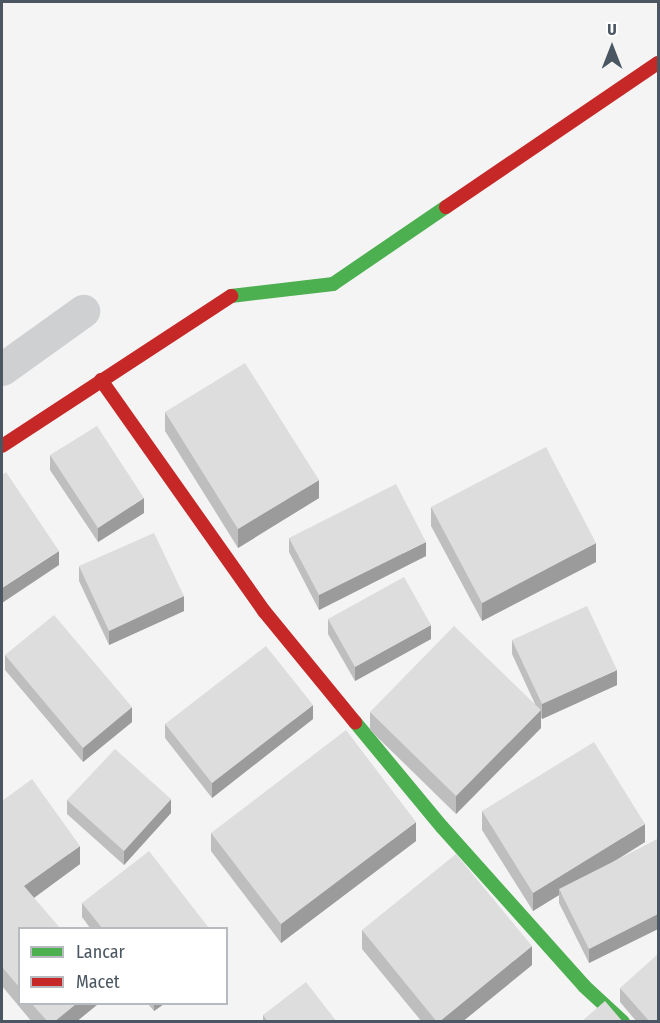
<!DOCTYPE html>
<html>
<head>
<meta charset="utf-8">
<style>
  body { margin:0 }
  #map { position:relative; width:660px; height:1023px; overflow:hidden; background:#f4f4f4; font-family:"Fira Sans Condensed",sans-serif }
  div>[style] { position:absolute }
  .street>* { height:33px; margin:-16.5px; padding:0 16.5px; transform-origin:16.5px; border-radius:16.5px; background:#ced0d2 }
  .fast>* { height:14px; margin:-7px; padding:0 7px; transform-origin:7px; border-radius:7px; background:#4caf50 }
  .jam>* { height:14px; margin:-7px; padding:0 7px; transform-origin:7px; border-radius:7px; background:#c62828 }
  .wall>* { inset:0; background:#bebebf }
  .shaded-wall>* { inset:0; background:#9b9b9b }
  .building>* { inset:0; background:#ddddde }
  span { translate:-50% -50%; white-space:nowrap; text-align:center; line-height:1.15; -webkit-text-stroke:5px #fff; paint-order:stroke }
  .frame { position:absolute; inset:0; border:3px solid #4a5661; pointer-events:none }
  .legend { position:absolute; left:18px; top:927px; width:210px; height:78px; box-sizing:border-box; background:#fff; border:2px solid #b7bbc0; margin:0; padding:8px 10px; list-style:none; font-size:18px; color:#4a5661 }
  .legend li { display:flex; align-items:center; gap:12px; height:30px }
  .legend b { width:30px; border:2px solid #b7bbc0 }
  .north { position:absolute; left:582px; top:18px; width:60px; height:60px; -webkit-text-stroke:4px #fff; paint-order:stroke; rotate:0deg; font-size:16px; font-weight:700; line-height:24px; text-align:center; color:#4a5661 }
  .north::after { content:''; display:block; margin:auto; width:21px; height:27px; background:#4a5661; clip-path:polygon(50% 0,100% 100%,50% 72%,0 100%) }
</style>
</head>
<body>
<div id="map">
  <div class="street">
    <div style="left:2px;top:369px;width:100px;rotate:-35.6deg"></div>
  </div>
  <div class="fast">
    <div style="left:231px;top:296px;width:103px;rotate:-6.7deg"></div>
    <div style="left:333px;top:284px;width:137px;rotate:-34.3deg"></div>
    <div style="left:355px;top:722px;width:136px;rotate:50.4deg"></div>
    <div style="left:442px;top:827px;width:213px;rotate:48.2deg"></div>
    <div style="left:584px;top:986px;width:53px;rotate:42.7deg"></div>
  </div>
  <div class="jam">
    <div style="left:446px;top:207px;width:256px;rotate:-34.2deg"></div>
    <div style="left:101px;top:380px;width:283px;rotate:54.8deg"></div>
    <div style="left:264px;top:611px;width:144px;rotate:50.7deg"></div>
    <div style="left:2px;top:446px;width:274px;rotate:-33.2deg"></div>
  </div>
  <div class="wall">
    <div style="clip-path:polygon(165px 412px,319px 498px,238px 548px,165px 431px)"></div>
    <div style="clip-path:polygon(50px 455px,144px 513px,98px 542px,50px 470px)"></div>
    <div style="clip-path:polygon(431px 507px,596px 562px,482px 621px,431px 526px)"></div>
    <div style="clip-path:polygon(289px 538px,426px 556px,319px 610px,289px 552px)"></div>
    <div style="clip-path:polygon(79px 566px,184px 611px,109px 645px,79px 581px)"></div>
    <div style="clip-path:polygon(328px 619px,431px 639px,355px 681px,328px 634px)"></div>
    <div style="clip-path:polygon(512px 640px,617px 685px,542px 719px,541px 717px,541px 728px,456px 814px,370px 730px,370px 712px,535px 704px,512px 654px)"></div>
    <div style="clip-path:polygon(5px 655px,132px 722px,83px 762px,5px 670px)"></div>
    <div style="clip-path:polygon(313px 719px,212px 798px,165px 738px,165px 724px)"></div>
    <div style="clip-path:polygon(67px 800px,171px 813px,124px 865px,67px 814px)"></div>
    <div style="clip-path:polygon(2px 801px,80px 864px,34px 898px,20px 928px,20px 1004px,98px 1004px,76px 1022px,32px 1022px,2px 986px)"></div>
    <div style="clip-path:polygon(482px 811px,645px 842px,612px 863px,658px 839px,658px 929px,589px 963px,559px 903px,559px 895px,533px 911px,482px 830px)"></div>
    <div style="clip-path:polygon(211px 833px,416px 841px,281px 943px,211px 851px)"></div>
    <div style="clip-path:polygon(82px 903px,209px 928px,90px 928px,82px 917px)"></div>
    <div style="clip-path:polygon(362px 930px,532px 965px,462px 1022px,422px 1022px,362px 949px)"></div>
    <div style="clip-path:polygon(620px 988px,658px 1022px,637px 1022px,620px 1002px)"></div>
    <div style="clip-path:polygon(148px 1004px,164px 1004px,154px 1011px)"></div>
    <div style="clip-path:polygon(263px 1015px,337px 1022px,263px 1022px)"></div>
  </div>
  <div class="shaded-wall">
    <div style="clip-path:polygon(319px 480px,319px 498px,238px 548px,238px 529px)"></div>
    <div style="clip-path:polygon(144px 498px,144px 513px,98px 542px,98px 528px)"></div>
    <div style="clip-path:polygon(426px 542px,426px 556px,319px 610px,319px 595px)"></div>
    <div style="clip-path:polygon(596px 543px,596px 562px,482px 621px,482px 603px)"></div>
    <div style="clip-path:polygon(59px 551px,59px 565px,2px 603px,2px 588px)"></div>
    <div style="clip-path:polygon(184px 596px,184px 611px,109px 645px,109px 631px)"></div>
    <div style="clip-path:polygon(431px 625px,431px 639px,355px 681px,355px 667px)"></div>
    <div style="clip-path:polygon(617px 670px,617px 685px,542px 719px,542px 704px)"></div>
    <div style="clip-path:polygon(313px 705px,313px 719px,212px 798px,212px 783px)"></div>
    <div style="clip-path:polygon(132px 707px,132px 722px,83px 762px,83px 748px)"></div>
    <div style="clip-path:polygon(541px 710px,541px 728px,456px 814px,456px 796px)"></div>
    <div style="clip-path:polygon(171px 799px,171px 813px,124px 865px,124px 851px)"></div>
    <div style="clip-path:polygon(416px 822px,416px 841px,281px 943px,281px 924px)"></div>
    <div style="clip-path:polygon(645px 824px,645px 842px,561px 894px,559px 889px,559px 895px,533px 911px,533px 893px)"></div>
    <div style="clip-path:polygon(80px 846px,80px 864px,24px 905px,24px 886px)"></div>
    <div style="clip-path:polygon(658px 914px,658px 929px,589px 963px,589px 949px)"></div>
    <div style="clip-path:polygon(532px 946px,532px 965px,462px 1022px,439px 1022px)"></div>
    <div style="clip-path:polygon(76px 1004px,98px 1004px,76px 1022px,54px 1022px)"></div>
    <div style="clip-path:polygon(154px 1004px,164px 1004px,154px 1011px)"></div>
  </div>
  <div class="building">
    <div style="clip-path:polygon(245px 363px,319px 480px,238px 529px,165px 412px)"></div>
    <div style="clip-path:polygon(97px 426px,144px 498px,98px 528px,50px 455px)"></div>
    <div style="clip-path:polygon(546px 447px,596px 543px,482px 603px,431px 507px)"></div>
    <div style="clip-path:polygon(6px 472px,59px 551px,2px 588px,2px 475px)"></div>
    <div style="clip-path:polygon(396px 484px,426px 542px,319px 595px,289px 538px)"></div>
    <div style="clip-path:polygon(154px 533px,184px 596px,109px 631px,79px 566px)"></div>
    <div style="clip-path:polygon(404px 577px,431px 625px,355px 667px,328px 619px)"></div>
    <div style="clip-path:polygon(587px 606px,617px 670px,542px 704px,512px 640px)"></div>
    <div style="clip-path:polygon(54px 615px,132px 707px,83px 748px,5px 655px)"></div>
    <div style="clip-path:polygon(454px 626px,541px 710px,456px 796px,370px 712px)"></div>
    <div style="clip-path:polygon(266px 646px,313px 705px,212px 783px,165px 724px)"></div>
    <div style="clip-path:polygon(346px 730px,416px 822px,281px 924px,211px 833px)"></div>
    <div style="clip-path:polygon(594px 742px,645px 824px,533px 893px,482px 811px)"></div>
    <div style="clip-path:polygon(115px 749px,171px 799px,124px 851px,67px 800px)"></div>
    <div style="clip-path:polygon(32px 779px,80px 846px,24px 886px,60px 928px,20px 928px,20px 988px,2px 967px,2px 801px)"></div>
    <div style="clip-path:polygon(658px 839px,658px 914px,589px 949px,559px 889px)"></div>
    <div style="clip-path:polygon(149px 851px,209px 928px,102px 928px,82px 903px)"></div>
    <div style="clip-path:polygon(456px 854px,532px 946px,439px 1022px,437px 1022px,362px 930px)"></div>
    <div style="clip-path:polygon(658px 954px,658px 1022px,650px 1022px,620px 988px)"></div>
    <div style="clip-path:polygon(306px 982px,337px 1022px,268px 1022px,263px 1015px)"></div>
    <div style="clip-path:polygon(605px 1001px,623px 1022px,581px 1022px)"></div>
    <div style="clip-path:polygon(32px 1004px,76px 1004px,54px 1022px,48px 1022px)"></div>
  </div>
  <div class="frame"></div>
  <ul class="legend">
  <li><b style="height:8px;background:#4caf50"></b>Lancar</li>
  <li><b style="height:8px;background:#c62828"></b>Macet</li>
  </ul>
  <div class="north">U</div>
</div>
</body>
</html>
